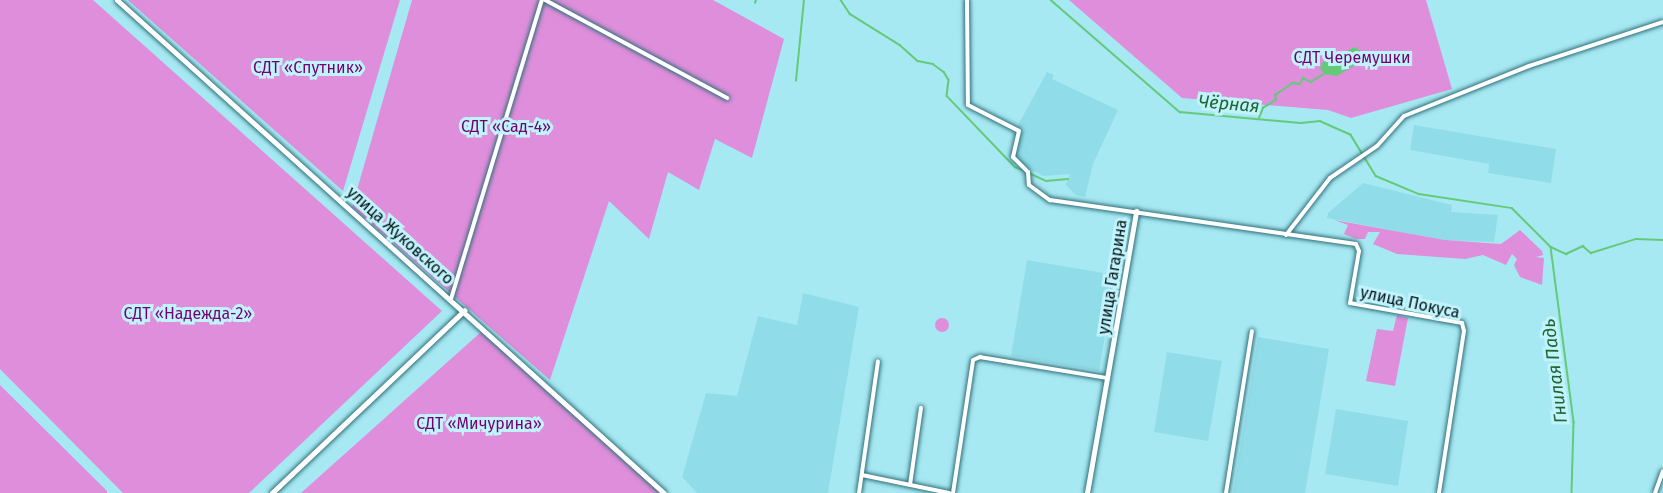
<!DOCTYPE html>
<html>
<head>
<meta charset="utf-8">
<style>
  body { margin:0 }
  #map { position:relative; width:1663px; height:493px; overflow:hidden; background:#a7e9f3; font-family:"Fira Sans",sans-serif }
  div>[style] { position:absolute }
  .built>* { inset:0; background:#91dce9 }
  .green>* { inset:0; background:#df8edb }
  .round { border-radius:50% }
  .water>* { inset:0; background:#64ca79 }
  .stream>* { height:1.5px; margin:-0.75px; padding:0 0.75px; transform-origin:0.75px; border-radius:0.75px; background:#64ca79 }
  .roads { filter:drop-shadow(0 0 2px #2f7079) drop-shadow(0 0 2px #2f7079) }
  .minor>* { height:4px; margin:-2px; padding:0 2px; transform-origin:2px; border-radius:2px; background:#fff }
  .tertiary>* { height:4.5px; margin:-2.25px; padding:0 2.25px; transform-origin:2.25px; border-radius:2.25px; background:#fff }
  .secondary>* { height:5px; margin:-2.5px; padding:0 2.5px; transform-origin:2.5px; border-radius:2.5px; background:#fff }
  span { translate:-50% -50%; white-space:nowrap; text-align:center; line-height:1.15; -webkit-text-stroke:6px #c0f3fc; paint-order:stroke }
  .park-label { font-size:16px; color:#720072 }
  .street-label { font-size:16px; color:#001316 }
  .water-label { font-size:18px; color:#1f6531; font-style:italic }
</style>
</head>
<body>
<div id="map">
  <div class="built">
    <div style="clip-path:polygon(1047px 72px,1054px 75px,1052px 79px,1118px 110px,1093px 164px,1085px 197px,1076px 195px,1066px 185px,1070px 174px,1043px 176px,1014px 159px,1018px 125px)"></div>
    <div style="clip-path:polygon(1414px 125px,1556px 149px,1551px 183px,1488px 173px,1489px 164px,1410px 150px)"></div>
    <div style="clip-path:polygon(1363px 183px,1452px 205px,1451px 212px,1498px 215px,1494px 242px,1445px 240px,1327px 218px,1328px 213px)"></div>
    <div style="clip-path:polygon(1027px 260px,1115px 275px,1099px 371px,1011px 356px)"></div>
    <div style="clip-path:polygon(803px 293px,859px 307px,828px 493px,697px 493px,682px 477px,706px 393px,737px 396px,758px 316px,797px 325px)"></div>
    <div style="clip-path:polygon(1258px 337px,1329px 349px,1305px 493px,1233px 493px)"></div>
    <div style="clip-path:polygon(1167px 352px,1222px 361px,1208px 441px,1154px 432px)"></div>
    <div style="clip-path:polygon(1336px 409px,1408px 421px,1398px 486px,1325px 474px)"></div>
  </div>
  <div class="green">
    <div style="clip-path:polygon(0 0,93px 0,442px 311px,249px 493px,123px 493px,0 369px)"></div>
    <div style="clip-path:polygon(128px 0,400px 0,343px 191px)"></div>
    <div style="clip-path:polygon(412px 0,713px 0,784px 39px,752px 158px,715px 139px,699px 190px,668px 172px,649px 239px,609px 201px,550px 380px,352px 207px)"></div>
    <div style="clip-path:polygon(1069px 0,1426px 0,1452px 89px,1351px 118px,1328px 110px,1182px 98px)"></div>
    <div style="clip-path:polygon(1334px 220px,1445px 240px,1501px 244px,1520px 230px,1542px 251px,1543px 255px,1536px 257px,1544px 258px,1542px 285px,1520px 277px,1514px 265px,1517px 259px,1512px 254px,1506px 265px,1483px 255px,1465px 259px,1397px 254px,1373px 244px,1380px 232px,1368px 232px,1365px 239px,1356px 239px,1344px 234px,1348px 225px)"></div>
    <div style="clip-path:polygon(1397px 315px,1408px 318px,1395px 386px,1366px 381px,1377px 329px,1393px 331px)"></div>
    <div class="round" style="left:935px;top:318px;width:14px;height:14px"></div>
    <div style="clip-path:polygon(481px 332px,664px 493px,301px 493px)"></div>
    <div style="clip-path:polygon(0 385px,107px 491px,107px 493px,0 493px)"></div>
  </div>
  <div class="water">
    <div style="clip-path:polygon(1355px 47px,1362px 52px,1360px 62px,1337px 76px,1324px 74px,1320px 68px,1323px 62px)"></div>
  </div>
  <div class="stream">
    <div style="left:841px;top:0;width:17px;rotate:57deg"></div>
    <div style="left:850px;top:14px;width:59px;rotate:31.8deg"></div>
    <div style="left:900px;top:45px;width:24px;rotate:42deg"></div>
    <div style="left:918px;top:61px;width:15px;rotate:11deg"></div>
    <div style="left:933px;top:64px;width:14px;rotate:36deg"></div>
    <div style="left:944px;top:72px;width:9px;rotate:58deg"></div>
    <div style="left:949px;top:80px;width:16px;rotate:97deg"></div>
    <div style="left:947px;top:96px;width:98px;rotate:46.2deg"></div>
    <div style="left:1015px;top:167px;width:11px;rotate:22deg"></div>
    <div style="left:1051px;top:0;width:171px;rotate:41deg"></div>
    <div style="left:1180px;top:112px;width:121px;rotate:5.2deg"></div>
    <div style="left:1301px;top:123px;width:19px;rotate:-6deg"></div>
    <div style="left:1320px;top:121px;width:34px;rotate:24deg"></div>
    <div style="left:1351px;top:135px;width:48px;rotate:58.6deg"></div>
    <div style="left:1376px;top:176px;width:47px;rotate:22.7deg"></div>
    <div style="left:1419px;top:194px;width:94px;rotate:8.6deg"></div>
    <div style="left:1512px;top:208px;width:55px;rotate:45deg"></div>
    <div style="left:1551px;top:247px;width:17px;rotate:25deg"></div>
    <div style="left:1566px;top:254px;width:19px;rotate:-25deg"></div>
    <div style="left:1583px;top:246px;width:11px;rotate:41deg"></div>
    <div style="left:1591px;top:253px;width:47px;rotate:-17.3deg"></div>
    <div style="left:1636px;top:239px;width:27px;rotate:2deg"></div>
    <div style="left:755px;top:3px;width:3px;rotate:-72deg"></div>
    <div style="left:796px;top:81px;width:81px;rotate:-84.4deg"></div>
    <div style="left:1259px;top:118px;width:11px;rotate:-68deg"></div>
    <div style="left:1263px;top:108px;width:15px;rotate:-32deg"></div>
    <div style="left:1276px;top:100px;width:5px;rotate:-101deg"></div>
    <div style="left:1275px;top:95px;width:22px;rotate:-34deg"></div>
    <div style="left:1293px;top:83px;width:7px;rotate:8deg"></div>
    <div style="left:1300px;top:84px;width:7px;rotate:-63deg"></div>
    <div style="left:1303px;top:78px;width:9px;rotate:27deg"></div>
    <div style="left:1311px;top:82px;width:15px;rotate:-32deg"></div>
    <div style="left:1029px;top:173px;width:19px;rotate:25deg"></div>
    <div style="left:1046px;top:181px;width:22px;rotate:-5deg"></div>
    <div style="left:1551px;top:247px;width:177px;rotate:82.5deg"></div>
    <div style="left:1574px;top:422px;width:71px;rotate:91.6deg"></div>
  </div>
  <div class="roads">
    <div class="minor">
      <div style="left:545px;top:0;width:207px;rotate:28.3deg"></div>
      <div style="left:967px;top:0;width:105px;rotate:89.5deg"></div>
      <div style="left:968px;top:105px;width:57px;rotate:27deg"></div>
      <div style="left:1019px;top:131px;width:27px;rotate:103deg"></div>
      <div style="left:1013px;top:157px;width:21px;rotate:45deg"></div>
      <div style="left:1028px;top:172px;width:13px;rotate:86deg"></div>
      <div style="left:1029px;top:185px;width:26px;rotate:36deg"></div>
      <div style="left:1050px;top:200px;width:309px;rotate:8.2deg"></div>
      <div style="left:1356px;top:244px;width:8px;rotate:67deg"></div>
      <div style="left:1359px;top:251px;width:53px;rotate:99.8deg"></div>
      <div style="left:1350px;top:303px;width:114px;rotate:10.1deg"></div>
      <div style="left:1462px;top:323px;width:8px;rotate:76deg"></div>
      <div style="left:1464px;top:331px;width:164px;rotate:98.8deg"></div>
      <div style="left:1286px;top:235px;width:72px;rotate:-52.3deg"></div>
      <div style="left:1330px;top:178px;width:57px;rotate:-34.2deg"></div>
      <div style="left:1377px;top:146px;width:40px;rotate:-48deg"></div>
      <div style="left:1404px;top:116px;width:135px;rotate:-21.8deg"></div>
      <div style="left:1529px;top:66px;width:141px;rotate:-18.2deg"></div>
      <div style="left:451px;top:299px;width:313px;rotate:-73.1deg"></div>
      <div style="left:862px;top:475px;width:89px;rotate:11.7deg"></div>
      <div style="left:910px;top:485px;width:78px;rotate:-81.9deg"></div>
      <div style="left:859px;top:493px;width:133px;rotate:-81.8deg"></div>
      <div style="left:953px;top:493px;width:134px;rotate:-81.4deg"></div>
      <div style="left:973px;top:360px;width:8px;rotate:-23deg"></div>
      <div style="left:980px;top:357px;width:129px;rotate:9.4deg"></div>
      <div style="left:1226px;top:493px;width:164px;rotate:-80.9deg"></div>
      <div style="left:1655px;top:493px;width:23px;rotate:-70deg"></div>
    </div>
    <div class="tertiary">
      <div style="left:272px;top:493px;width:265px;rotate:-43.5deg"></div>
      <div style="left:1087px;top:493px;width:286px;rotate:-80.1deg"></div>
    </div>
    <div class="secondary">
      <div style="left:117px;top:0;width:736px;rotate:42.03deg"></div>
    </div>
  </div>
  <div class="park-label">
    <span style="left:1352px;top:58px">СДТ Черемушки</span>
    <span style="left:308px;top:68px">СДТ «Спутник»</span>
    <span style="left:506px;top:127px">СДТ «Сад-4»</span>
    <span style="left:188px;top:314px">СДТ «Надежда-2»</span>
    <span style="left:479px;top:424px">СДТ «Мичурина»</span>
  </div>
  <div class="street-label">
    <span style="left:400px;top:236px;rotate:42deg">улица Жуковского</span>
    <span style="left:1113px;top:277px;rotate:-81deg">улица Гагарина</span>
    <span style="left:1410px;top:303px;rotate:12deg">улица Покуса</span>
  </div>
  <div class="water-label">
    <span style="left:1229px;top:104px;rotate:5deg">Чёрная</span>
    <span style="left:1555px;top:371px;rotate:-97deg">Гнилая Падь</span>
  </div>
</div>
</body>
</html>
